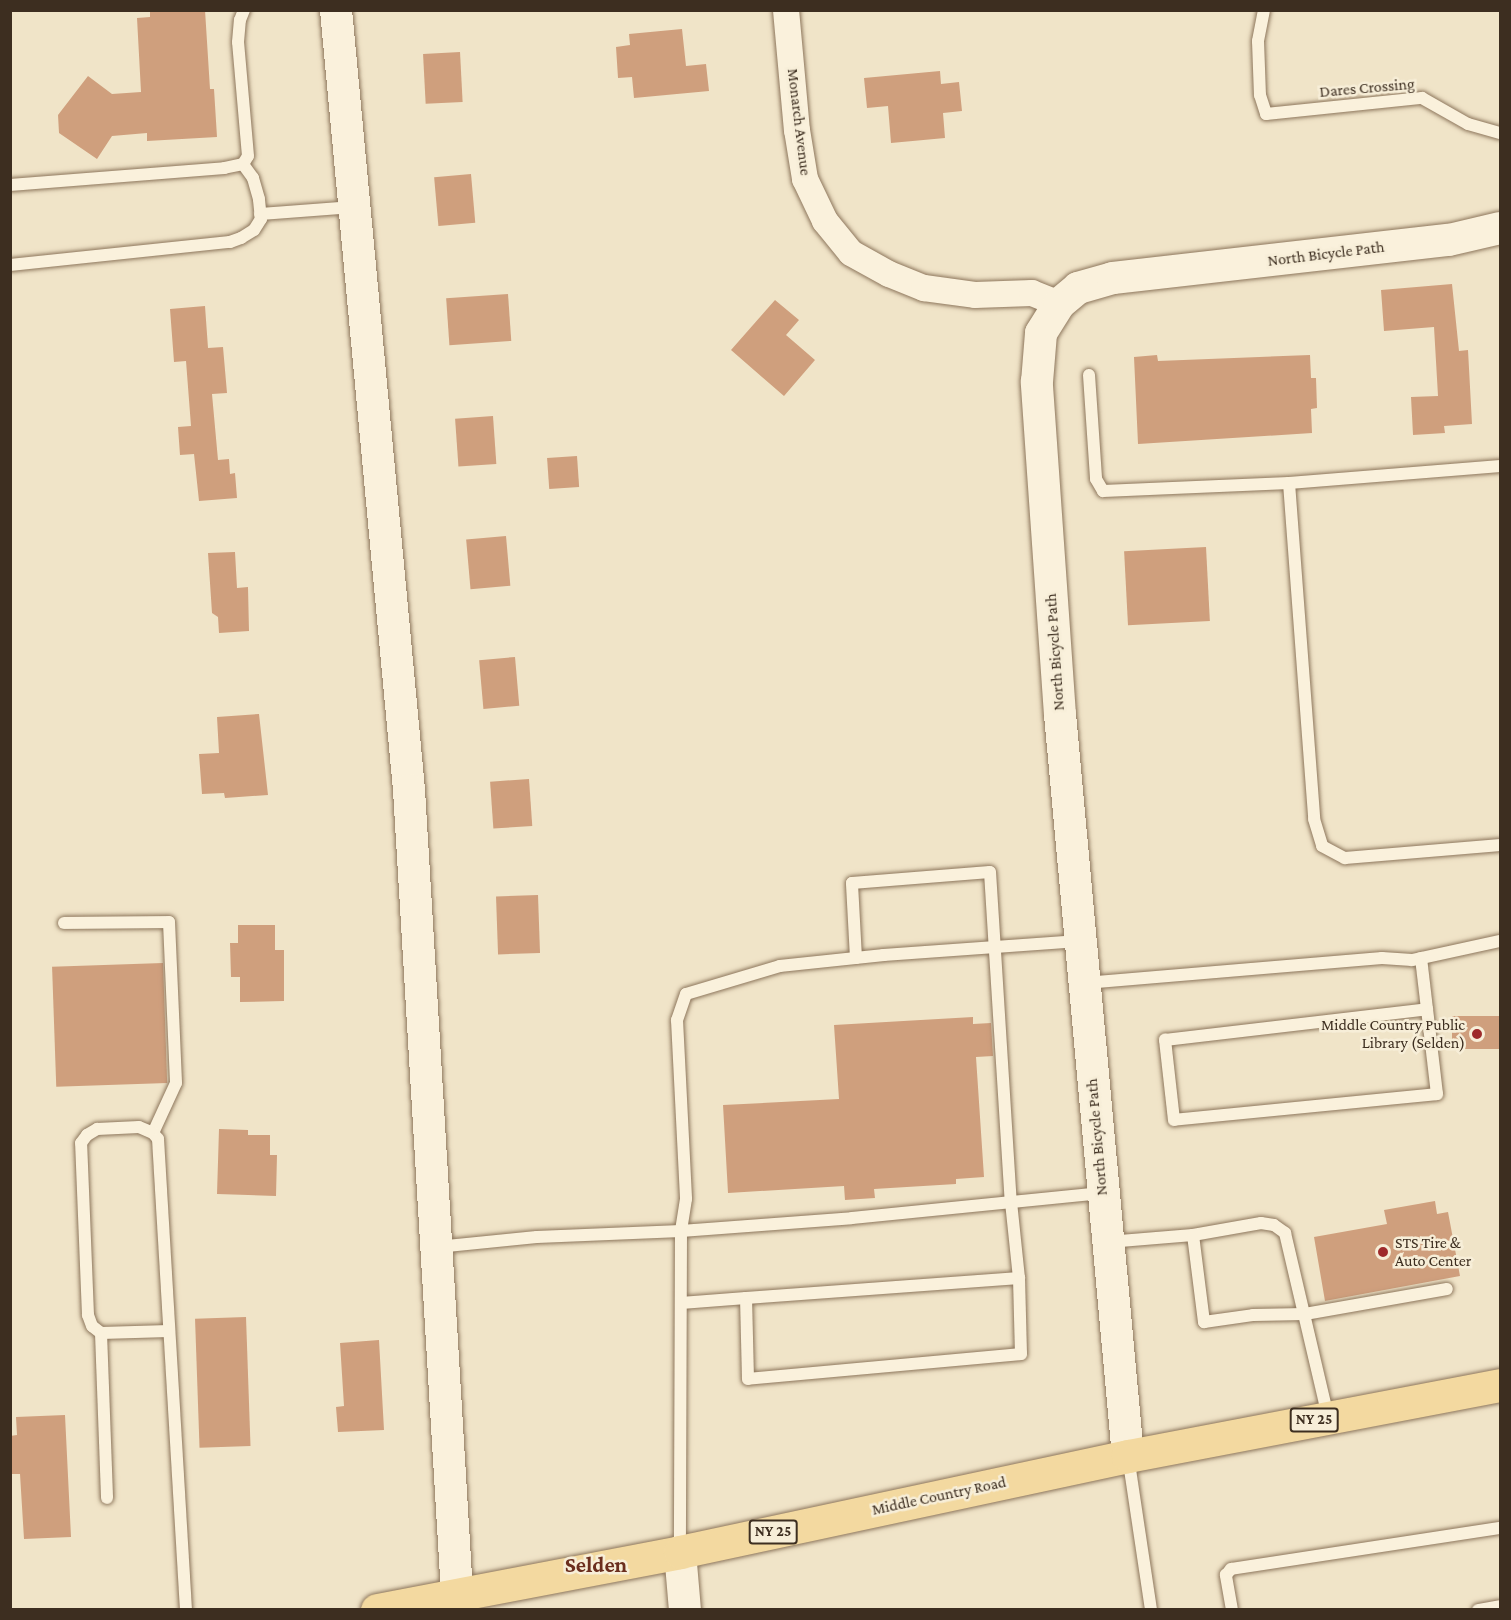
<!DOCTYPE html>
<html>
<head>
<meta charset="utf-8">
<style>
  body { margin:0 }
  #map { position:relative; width:1511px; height:1620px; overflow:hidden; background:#f0e4c8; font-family:"Crimson Pro",serif }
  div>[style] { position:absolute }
  .building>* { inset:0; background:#cf9f7d; transform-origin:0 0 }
  .roads { filter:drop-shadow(0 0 2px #8d765c) drop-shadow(0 0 2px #8d765c) }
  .service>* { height:12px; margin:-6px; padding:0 6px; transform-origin:6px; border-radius:6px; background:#faf1dc }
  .minor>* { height:26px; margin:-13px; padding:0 13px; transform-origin:13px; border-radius:13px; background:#faf1dc }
  .tertiary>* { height:32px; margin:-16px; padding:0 16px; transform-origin:16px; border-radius:16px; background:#faf1dc }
  .primary>* { height:33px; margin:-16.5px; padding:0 16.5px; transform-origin:16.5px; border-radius:16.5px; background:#f3d9a0 }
  .dots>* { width:16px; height:16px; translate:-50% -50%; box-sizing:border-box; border:3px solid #f7eed8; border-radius:50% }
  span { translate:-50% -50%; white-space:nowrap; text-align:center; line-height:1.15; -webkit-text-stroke:5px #f7eed8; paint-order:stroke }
  .shield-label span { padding:2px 4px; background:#f7eed8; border:2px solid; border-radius:4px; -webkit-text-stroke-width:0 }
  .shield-label { font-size:15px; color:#3d2e20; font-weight:700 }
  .street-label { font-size:16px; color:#3d2e20 }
  .poi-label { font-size:16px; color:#3d2e20 }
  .right { translate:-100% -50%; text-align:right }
  .left { translate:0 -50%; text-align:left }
  .district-label { font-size:22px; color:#6b2e1e; font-weight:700 }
  .frame { position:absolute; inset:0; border:12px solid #3d2e20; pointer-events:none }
</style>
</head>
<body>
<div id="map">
  <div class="building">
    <i style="clip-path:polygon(150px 10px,205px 10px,210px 89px,214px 89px,217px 137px,147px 141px,147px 133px,112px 136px,97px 159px,59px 133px,58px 115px,88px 76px,112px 94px,141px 92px,137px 18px,150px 17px)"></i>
    <i style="clip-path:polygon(682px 29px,686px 66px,706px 64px,709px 91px,634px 98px,632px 77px,618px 78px,616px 47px,630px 45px,629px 34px)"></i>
    <i style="left:460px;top:52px;width:50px;height:37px;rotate:87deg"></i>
    <i style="clip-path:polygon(940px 71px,941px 84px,959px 82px,962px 111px,943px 113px,945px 138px,891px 143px,888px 106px,867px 108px,864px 78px)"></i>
    <i style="left:471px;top:174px;width:49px;height:37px;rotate:85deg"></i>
    <i style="clip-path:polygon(1452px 284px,1459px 351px,1468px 350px,1472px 424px,1444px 426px,1445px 433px,1413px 435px,1411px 397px,1438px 396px,1434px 327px,1384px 331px,1381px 290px)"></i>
    <i style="left:508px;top:294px;width:47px;height:62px;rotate:86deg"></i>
    <i style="clip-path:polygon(775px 300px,799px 320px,786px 335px,815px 360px,784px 396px,731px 350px)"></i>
    <i style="clip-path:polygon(205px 306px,208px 348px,223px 347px,227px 393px,212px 394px,218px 460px,229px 459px,230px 474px,235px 473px,237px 498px,199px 501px,194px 454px,180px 455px,178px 427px,191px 426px,186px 361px,174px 362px,170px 309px)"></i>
    <i style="clip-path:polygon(1157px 355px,1158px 361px,1310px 355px,1311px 378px,1316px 378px,1317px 408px,1311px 409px,1312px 433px,1138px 444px,1134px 357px)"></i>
    <i style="left:493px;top:416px;width:48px;height:38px;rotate:86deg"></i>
    <i style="left:577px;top:456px;width:31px;height:30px;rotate:86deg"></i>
    <i style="left:506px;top:536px;width:50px;height:40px;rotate:85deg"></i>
    <i style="left:1206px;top:547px;width:74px;height:82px;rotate:87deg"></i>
    <i style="clip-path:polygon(235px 552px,237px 588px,248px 587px,249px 631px,219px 633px,218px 617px,212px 613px,208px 553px)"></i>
    <i style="left:515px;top:657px;width:49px;height:36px;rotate:85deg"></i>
    <i style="clip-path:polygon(259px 714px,268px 795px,225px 798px,224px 793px,202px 794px,199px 754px,219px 753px,217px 717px)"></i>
    <i style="left:529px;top:779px;width:47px;height:39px;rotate:86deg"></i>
    <i style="left:538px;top:895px;width:58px;height:42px;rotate:88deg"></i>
    <i style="clip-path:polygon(238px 925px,275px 925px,275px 950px,284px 950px,284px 1001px,240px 1002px,240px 977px,231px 977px,230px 943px,238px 943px)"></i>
    <i style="left:163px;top:963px;width:120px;height:111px;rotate:88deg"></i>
    <i style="left:1500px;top:1016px;width:33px;height:48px;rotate:90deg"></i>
    <i style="clip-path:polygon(973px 1017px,973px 1024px,991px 1023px,993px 1056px,976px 1057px,984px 1177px,956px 1179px,956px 1184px,874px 1189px,875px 1198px,845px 1200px,844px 1186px,728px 1193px,723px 1105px,839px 1099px,834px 1025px)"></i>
    <i style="clip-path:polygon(219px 1129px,248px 1130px,248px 1135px,270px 1135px,270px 1155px,277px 1155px,276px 1196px,217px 1194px)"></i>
    <i style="clip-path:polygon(1435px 1201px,1437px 1214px,1448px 1212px,1460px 1276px,1325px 1301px,1314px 1237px,1387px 1224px,1384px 1210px)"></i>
    <i style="left:246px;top:1317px;width:129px;height:51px;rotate:88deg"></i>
    <i style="clip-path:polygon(379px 1340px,384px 1430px,338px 1432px,336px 1407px,344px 1406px,340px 1343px)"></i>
    <i style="clip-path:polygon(65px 1415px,71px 1537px,24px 1539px,20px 1474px,10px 1474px,10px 1436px,17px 1435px,16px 1417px)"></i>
  </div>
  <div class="roads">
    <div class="service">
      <i style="left:1264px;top:10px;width:32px;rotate:101deg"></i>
      <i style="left:1258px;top:41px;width:54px;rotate:87.9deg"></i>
      <i style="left:1260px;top:95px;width:20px;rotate:72deg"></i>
      <i style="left:1266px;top:114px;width:157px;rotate:-5.9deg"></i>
      <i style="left:1422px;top:98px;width:53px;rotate:29.5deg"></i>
      <i style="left:1468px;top:124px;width:33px;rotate:16deg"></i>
      <i style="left:10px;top:185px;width:215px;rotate:-4.5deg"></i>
      <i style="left:224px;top:168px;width:19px;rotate:-12deg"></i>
      <i style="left:243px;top:164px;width:9px;rotate:-58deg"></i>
      <i style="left:248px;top:156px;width:114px;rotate:-95deg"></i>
      <i style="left:238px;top:42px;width:22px;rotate:-85deg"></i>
      <i style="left:240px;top:20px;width:11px;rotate:-68deg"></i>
      <i style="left:260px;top:214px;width:94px;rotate:-4.3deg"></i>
      <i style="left:10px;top:265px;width:221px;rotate:-6deg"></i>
      <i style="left:230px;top:242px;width:12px;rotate:-20deg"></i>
      <i style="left:241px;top:238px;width:15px;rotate:-32deg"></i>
      <i style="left:254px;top:230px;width:13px;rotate:-58deg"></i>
      <i style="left:261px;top:219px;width:20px;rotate:-96deg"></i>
      <i style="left:259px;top:199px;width:22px;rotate:-106deg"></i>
      <i style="left:253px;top:178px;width:17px;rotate:-126deg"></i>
      <i style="left:1089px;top:375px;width:104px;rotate:86.1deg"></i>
      <i style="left:1096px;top:479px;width:14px;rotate:60deg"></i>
      <i style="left:1103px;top:491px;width:186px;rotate:-2.5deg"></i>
      <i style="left:1289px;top:483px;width:212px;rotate:-4.6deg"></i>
      <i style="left:1289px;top:483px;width:337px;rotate:85.7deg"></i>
      <i style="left:1314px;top:819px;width:28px;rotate:73deg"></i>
      <i style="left:1322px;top:846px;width:26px;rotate:28deg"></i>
      <i style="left:1345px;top:858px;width:156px;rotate:-4.8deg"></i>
      <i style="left:64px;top:923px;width:105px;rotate:-0.5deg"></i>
      <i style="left:169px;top:922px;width:161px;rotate:87.5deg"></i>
      <i style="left:176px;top:1083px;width:55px;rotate:114.7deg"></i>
      <i style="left:1079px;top:941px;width:196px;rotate:175.9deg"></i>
      <i style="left:884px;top:955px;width:105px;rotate:174deg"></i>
      <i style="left:780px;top:966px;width:98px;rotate:163.4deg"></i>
      <i style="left:686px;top:994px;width:28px;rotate:109deg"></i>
      <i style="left:677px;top:1020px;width:179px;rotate:87.1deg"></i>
      <i style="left:686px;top:1199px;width:32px;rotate:99deg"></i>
      <i style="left:681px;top:1231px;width:171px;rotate:-4.3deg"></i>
      <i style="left:852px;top:1218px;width:251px;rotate:-5.7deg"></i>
      <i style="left:856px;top:958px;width:75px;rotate:-93.1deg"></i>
      <i style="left:852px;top:883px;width:138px;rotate:-4.6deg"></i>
      <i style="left:990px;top:872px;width:331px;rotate:86.4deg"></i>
      <i style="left:1011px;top:1202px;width:76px;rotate:84deg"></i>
      <i style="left:1421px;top:958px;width:137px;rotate:83.3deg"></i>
      <i style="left:1437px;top:1094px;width:264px;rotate:174.4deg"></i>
      <i style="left:1174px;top:1120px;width:81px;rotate:-96.4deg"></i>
      <i style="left:1165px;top:1040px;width:264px;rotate:-6.7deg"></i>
      <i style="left:1085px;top:983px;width:298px;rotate:-4.8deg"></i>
      <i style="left:1382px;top:958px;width:30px;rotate:4deg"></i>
      <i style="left:1412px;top:960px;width:90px;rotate:-12.2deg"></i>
      <i style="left:1193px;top:1235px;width:88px;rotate:82.8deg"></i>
      <i style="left:1204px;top:1322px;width:49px;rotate:-8.1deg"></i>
      <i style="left:1253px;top:1315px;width:52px;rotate:-1.1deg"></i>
      <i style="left:1305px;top:1314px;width:144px;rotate:-10deg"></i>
      <i style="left:1108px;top:1242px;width:85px;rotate:-4.7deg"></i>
      <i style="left:1193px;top:1235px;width:69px;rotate:-10deg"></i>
      <i style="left:1261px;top:1223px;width:13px;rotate:9deg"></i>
      <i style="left:1274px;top:1225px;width:14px;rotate:36deg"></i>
      <i style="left:1285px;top:1233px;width:189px;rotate:76.8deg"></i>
      <i style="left:437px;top:1247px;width:100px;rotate:-5.7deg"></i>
      <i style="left:537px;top:1237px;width:144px;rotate:-2.4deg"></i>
      <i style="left:681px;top:1231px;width:320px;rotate:90.2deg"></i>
      <i style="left:681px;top:1303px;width:65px;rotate:-4.4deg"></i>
      <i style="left:746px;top:1298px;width:274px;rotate:-4.2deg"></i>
      <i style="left:1019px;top:1278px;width:76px;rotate:88.5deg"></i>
      <i style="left:1021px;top:1354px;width:274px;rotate:174.8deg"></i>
      <i style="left:748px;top:1379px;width:81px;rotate:-91.4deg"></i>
      <i style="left:169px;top:1331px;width:68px;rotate:178.3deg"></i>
      <i style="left:101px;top:1333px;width:11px;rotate:-142deg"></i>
      <i style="left:92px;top:1326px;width:12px;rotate:-110deg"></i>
      <i style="left:88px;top:1315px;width:172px;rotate:-92.3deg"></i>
      <i style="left:81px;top:1143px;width:10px;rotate:-53deg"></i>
      <i style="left:87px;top:1135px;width:12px;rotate:-31deg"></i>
      <i style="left:97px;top:1129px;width:42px;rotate:-2.7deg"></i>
      <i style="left:139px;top:1127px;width:15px;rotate:23deg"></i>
      <i style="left:153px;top:1133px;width:8px;rotate:50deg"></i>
      <i style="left:158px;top:1139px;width:472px;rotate:86.6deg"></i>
      <i style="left:101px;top:1333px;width:165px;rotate:87.9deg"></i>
      <i style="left:1128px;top:1456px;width:156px;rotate:81.5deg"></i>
      <i style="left:1232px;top:1610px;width:36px;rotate:-100deg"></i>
      <i style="left:1226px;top:1575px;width:8px;rotate:-50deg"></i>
      <i style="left:1231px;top:1569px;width:272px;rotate:-8.7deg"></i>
      <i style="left:1478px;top:1610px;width:22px;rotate:-10deg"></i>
    </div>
    <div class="minor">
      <i style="left:786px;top:10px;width:121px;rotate:84.8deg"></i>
      <i style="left:797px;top:130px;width:50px;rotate:80.7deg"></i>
      <i style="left:805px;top:179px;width:47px;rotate:64.5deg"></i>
      <i style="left:825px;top:221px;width:41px;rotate:50.9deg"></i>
      <i style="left:851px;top:253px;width:43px;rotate:28.9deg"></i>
      <i style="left:889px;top:274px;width:38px;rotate:22deg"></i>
      <i style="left:924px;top:288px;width:51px;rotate:7.8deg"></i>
      <i style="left:975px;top:295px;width:57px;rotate:-2deg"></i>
      <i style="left:1032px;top:293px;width:29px;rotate:22deg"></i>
    </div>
    <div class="tertiary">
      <i style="left:336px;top:10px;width:783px;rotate:84.65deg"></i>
      <i style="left:409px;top:790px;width:805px;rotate:86.58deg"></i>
      <i style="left:1128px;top:1456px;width:744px;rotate:-95.24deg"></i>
      <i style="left:1060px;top:715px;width:334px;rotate:-94deg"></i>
      <i style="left:1037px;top:382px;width:49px;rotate:-85.3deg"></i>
      <i style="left:1041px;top:333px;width:34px;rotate:-58deg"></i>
      <i style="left:1059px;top:304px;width:25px;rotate:-40deg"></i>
      <i style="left:1078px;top:288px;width:36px;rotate:-16deg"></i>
      <i style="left:1113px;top:278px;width:338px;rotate:-6.5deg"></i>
      <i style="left:1449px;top:240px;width:52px;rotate:-13.2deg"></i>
      <i style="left:680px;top:1552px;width:58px;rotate:85.1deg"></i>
    </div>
    <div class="primary">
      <i style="left:377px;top:1610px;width:309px;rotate:-10.8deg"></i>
      <i style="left:680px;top:1552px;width:458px;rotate:-12.1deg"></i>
      <i style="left:1128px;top:1456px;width:379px;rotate:-10.8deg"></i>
    </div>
  </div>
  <div class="dots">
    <i style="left:1477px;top:1034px;background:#9e2a2b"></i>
    <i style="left:1383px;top:1252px;background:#9e2a2b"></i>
  </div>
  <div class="shield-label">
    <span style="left:1314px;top:1420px">NY 25</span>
    <span style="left:773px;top:1532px">NY 25</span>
  </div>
  <div class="street-label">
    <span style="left:1367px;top:88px;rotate:-5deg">Dares Crossing</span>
    <span style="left:799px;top:122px;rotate:83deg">Monarch Avenue</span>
    <span style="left:1326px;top:254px;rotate:-7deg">North Bicycle Path</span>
    <span style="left:1055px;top:652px;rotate:-94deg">North Bicycle Path</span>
    <span style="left:1097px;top:1137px;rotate:-95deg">North Bicycle Path</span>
    <span style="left:939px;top:1496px;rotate:-12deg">Middle Country Road</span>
  </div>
  <div class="poi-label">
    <span class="right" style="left:1465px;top:1034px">Middle Country Public<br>Library (Selden)</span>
    <span class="left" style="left:1395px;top:1252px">STS Tire &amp;<br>Auto Center</span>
  </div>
  <div class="district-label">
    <span style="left:596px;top:1565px">Selden</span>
  </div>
  <div class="frame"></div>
</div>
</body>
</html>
